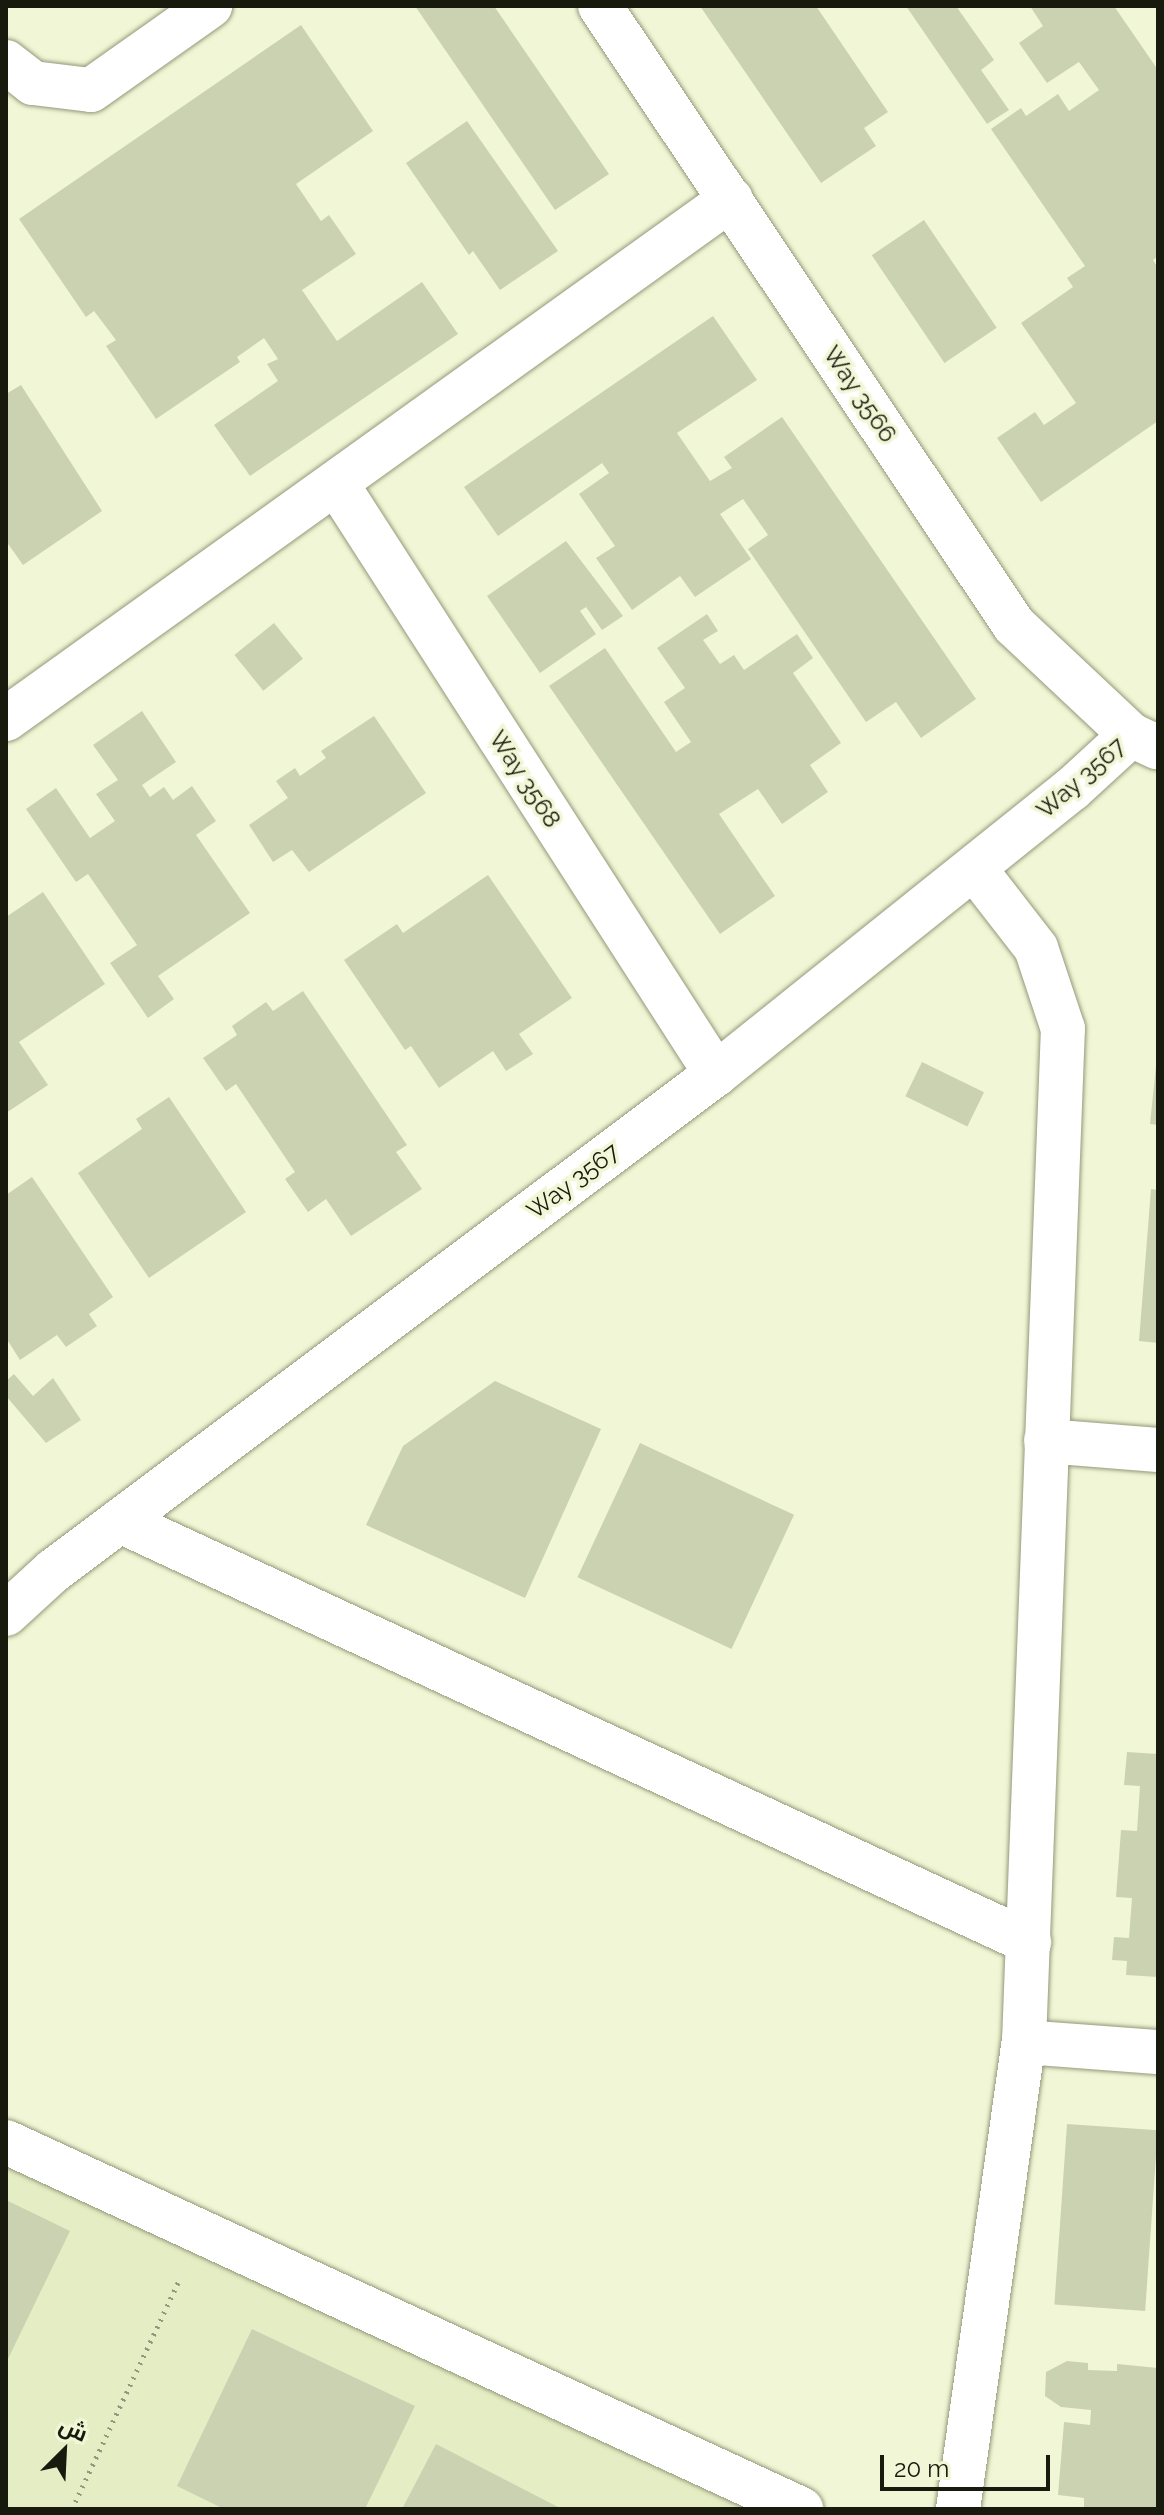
<!DOCTYPE html>
<html>
<head>
<meta charset="utf-8">
<style>
  body { margin:0 }
  #map { position:relative; width:1164px; height:2515px; overflow:hidden; background:#f1f7d6; font-family:Raleway,Cairo,sans-serif }
  div>[style] { position:absolute }
  .built>* { inset:0; background:#e5edc4 }
  .building>* { inset:0; background:#cbd2b1; transform-origin:0 0 }
  .path>* { height:5px; margin-top:-2.5px; transform-origin:0; background:repeating-linear-gradient(90deg,#93977f 0 2px,transparent 0 8px) }
  .roads { filter:drop-shadow(0 0 2px #93997a) drop-shadow(0 0 2px #93997a) }
  .minor>* { height:44px; margin:-22px; padding:0 22px; transform-origin:22px; border-radius:22px; background:#fff }
  span { translate:-50% -50%; white-space:nowrap; text-align:center; line-height:1.15; -webkit-text-stroke:7px #f1f7d6; paint-order:stroke }
  .street-label { font-size:24px; color:#181a0e }
  .frame { position:absolute; inset:0; border:8px solid #181a0e; pointer-events:none }
  .north { position:absolute; left:24px; top:2411px; width:80px; height:80px; -webkit-text-stroke:6px #f1f7d6; paint-order:stroke; rotate:24deg; font-size:22px; font-weight:700; line-height:32px; text-align:center; color:#181a0e }
  .north::after { content:''; display:block; margin:auto; width:28px; height:36px; background:#181a0e; clip-path:polygon(50% 0,100% 100%,50% 72%,0 100%) }
  .scale { position:absolute; left:880px; top:2455px; width:170px; height:36px; box-sizing:border-box; border:4px solid #181a0e; border-top:0; padding-left:10px; font-size:24px; line-height:28px; white-space:nowrap; color:#181a0e; -webkit-text-stroke:6px #f1f7d6; paint-order:stroke }
</style>
</head>
<body>
<div id="map">
  <div class="built">
    <i style="clip-path:polygon(6px 2141px,801px 2509px,6px 2509px)"></i>
  </div>
  <div class="building">
    <i style="clip-path:polygon(415px 6px,494px 6px,609px 174px,555px 210px)"></i>
    <i style="clip-path:polygon(700px 6px,816px 6px,888px 112px,864px 128px,876px 146px,821px 183px)"></i>
    <i style="clip-path:polygon(906px 6px,956px 6px,994px 60px,981px 70px,1009px 110px,987px 124px)"></i>
    <i style="clip-path:polygon(1030px 6px,1114px 6px,1158px 70px,1158px 256px,1153px 260px,1158px 268px,1158px 421px,1041px 502px,997px 438px,1035px 412px,1044px 425px,1076px 403px,1021px 323px,1073px 287px,1067px 278px,1085px 266px,991px 129px,1021px 108px,1026px 116px,1058px 94px,1069px 111px,1099px 90px,1079px 62px,1047px 83px,1019px 43px,1043px 26px)"></i>
    <i style="clip-path:polygon(301px 25px,373px 131px,296px 184px,321px 221px,329px 215px,356px 254px,302px 290px,337px 341px,422px 282px,458px 334px,250px 476px,214px 425px,278px 381px,267px 364px,278px 359px,264px 338px,237px 357px,240px 362px,156px 419px,106px 346px,116px 340px,94px 311px,86px 317px,19px 219px)"></i>
    <i style="clip-path:polygon(467px 121px,558px 251px,500px 290px,473px 251px,469px 255px,406px 163px)"></i>
    <i style="left:924px;top:220px;width:130px;height:63px;rotate:56deg"></i>
    <i style="clip-path:polygon(713px 316px,757px 380px,677px 433px,710px 481px,732px 468px,724px 457px,782px 417px,976px 699px,921px 738px,896px 702px,866px 722px,748px 549px,768px 535px,743px 499px,720px 514px,751px 559px,695px 597px,680px 576px,632px 610px,596px 558px,615px 546px,579px 494px,609px 473px,602px 463px,498px 536px,464px 487px)"></i>
    <i style="clip-path:polygon(21px 385px,102px 511px,23px 565px,6px 541px,6px 394px)"></i>
    <i style="clip-path:polygon(566px 541px,623px 616px,602px 630px,586px 607px,580px 611px,596px 634px,540px 673px,487px 596px)"></i>
    <i style="clip-path:polygon(707px 614px,718px 631px,703px 640px,720px 664px,734px 655px,744px 670px,797px 634px,813px 658px,793px 673px,841px 743px,810px 765px,828px 792px,782px 824px,758px 789px,719px 814px,775px 896px,720px 934px,549px 686px,605px 648px,676px 752px,691px 742px,664px 702px,685px 688px,657px 648px)"></i>
    <i style="left:274px;top:623px;width:46px;height:51px;rotate:51deg"></i>
    <i style="clip-path:polygon(142px 711px,176px 762px,142px 785px,150px 797px,164px 787px,173px 800px,192px 786px,216px 821px,196px 835px,250px 913px,158px 976px,174px 999px,148px 1018px,110px 963px,137px 945px,88px 874px,76px 882px,26px 809px,56px 788px,90px 838px,115px 821px,96px 794px,118px 780px,93px 745px)"></i>
    <i style="clip-path:polygon(374px 716px,426px 793px,309px 872px,292px 850px,273px 862px,249px 825px,288px 798px,276px 781px,295px 768px,300px 776px,326px 758px,321px 751px)"></i>
    <i style="clip-path:polygon(488px 875px,572px 998px,519px 1034px,533px 1054px,506px 1071px,493px 1051px,439px 1088px,411px 1046px,405px 1050px,344px 960px,397px 924px,403px 933px)"></i>
    <i style="clip-path:polygon(43px 892px,105px 984px,19px 1042px,48px 1085px,6px 1113px,6px 917px)"></i>
    <i style="clip-path:polygon(303px 991px,407px 1145px,396px 1152px,422px 1189px,351px 1236px,326px 1199px,308px 1212px,285px 1179px,295px 1172px,236px 1084px,226px 1091px,203px 1058px,237px 1035px,232px 1026px,266px 1002px,273px 1011px)"></i>
    <i style="left:922px;top:1062px;width:69px;height:38px;rotate:26deg"></i>
    <i style="clip-path:polygon(1156px 1066px,1158px 1066px,1158px 1125px,1150px 1124px)"></i>
    <i style="clip-path:polygon(169px 1097px,246px 1212px,149px 1278px,78px 1173px,142px 1129px,136px 1119px)"></i>
    <i style="clip-path:polygon(32px 1177px,113px 1297px,89px 1314px,97px 1326px,66px 1347px,57px 1335px,20px 1360px,6px 1338px,6px 1195px)"></i>
    <i style="clip-path:polygon(1151px 1189px,1158px 1190px,1158px 1343px,1139px 1341px)"></i>
    <i style="clip-path:polygon(14px 1374px,33px 1396px,53px 1378px,81px 1420px,46px 1443px,6px 1396px,6px 1381px)"></i>
    <i style="clip-path:polygon(495px 1381px,601px 1429px,525px 1598px,366px 1525px,403px 1446px)"></i>
    <i style="left:640px;top:1443px;width:170px;height:148px;rotate:25deg"></i>
    <i style="clip-path:polygon(1127px 1752px,1158px 1754px,1158px 1977px,1126px 1975px,1127px 1961px,1112px 1960px,1114px 1937px,1129px 1938px,1132px 1898px,1116px 1897px,1121px 1830px,1137px 1831px,1140px 1786px,1124px 1785px)"></i>
    <i style="left:1067px;top:2124px;width:91px;height:181px;rotate:4deg"></i>
    <i style="clip-path:polygon(6px 2200px,70px 2231px,6px 2363px)"></i>
    <i style="clip-path:polygon(252px 2329px,415px 2406px,365px 2509px,224px 2509px,177px 2486px)"></i>
    <i style="clip-path:polygon(1067px 2361px,1088px 2363px,1088px 2370px,1117px 2371px,1117px 2364px,1158px 2368px,1158px 2509px,1084px 2509px,1084px 2498px,1058px 2495px,1064px 2422px,1090px 2425px,1091px 2410px,1061px 2407px,1045px 2396px,1046px 2372px)"></i>
    <i style="clip-path:polygon(436px 2444px,562px 2509px,402px 2509px)"></i>
  </div>
  <div class="path">
    <i style="left:72px;top:2509px;width:255px;rotate:-64.9deg"></i>
  </div>
  <div class="roads">
    <div class="minor">
      <i style="left:600px;top:6px;width:745px;rotate:56.22deg"></i>
      <i style="left:1014px;top:625px;width:161px;rotate:43.2deg"></i>
      <i style="left:1131px;top:735px;width:29px;rotate:25deg"></i>
      <i style="left:6px;top:62px;width:34px;rotate:38deg"></i>
      <i style="left:33px;top:83px;width:58px;rotate:6.9deg"></i>
      <i style="left:91px;top:90px;width:146px;rotate:-35.2deg"></i>
      <i style="left:336px;top:483px;width:703px;rotate:57.26deg"></i>
      <i style="left:6px;top:719px;width:892px;rotate:-35.65deg"></i>
      <i style="left:1046px;top:1441px;width:112px;rotate:4.6deg"></i>
      <i style="left:120px;top:1521px;width:1002px;rotate:24.85deg"></i>
      <i style="left:6px;top:1614px;width:64px;rotate:-42.5deg"></i>
      <i style="left:53px;top:1571px;width:829px;rotate:-36.86deg"></i>
      <i style="left:716px;top:1074px;width:456px;rotate:-38.7deg"></i>
      <i style="left:1072px;top:789px;width:80px;rotate:-42.5deg"></i>
      <i style="left:1024px;top:2042px;width:134px;rotate:4.3deg"></i>
      <i style="left:6px;top:2142px;width:876px;rotate:24.78deg"></i>
      <i style="left:958px;top:2509px;width:472px;rotate:-82deg"></i>
      <i style="left:1024px;top:2042px;width:1014px;rotate:-87.8deg"></i>
      <i style="left:1063px;top:1029px;width:85px;rotate:-108.4deg"></i>
      <i style="left:1036px;top:948px;width:101px;rotate:-127.8deg"></i>
    </div>
  </div>
  <div class="street-label">
    <span style="left:860px;top:394px;rotate:56deg">Way 3566</span>
    <span style="left:1081px;top:778px;rotate:-41deg">Way 3567</span>
    <span style="left:525px;top:779px;rotate:57deg">Way 3568</span>
    <span style="left:573px;top:1181px;rotate:-37deg">Way 3567</span>
  </div>
  <div class="frame"></div>
  <div class="north">ش</div>
  <div class="scale">20 m</div>
</div>
</body>
</html>
